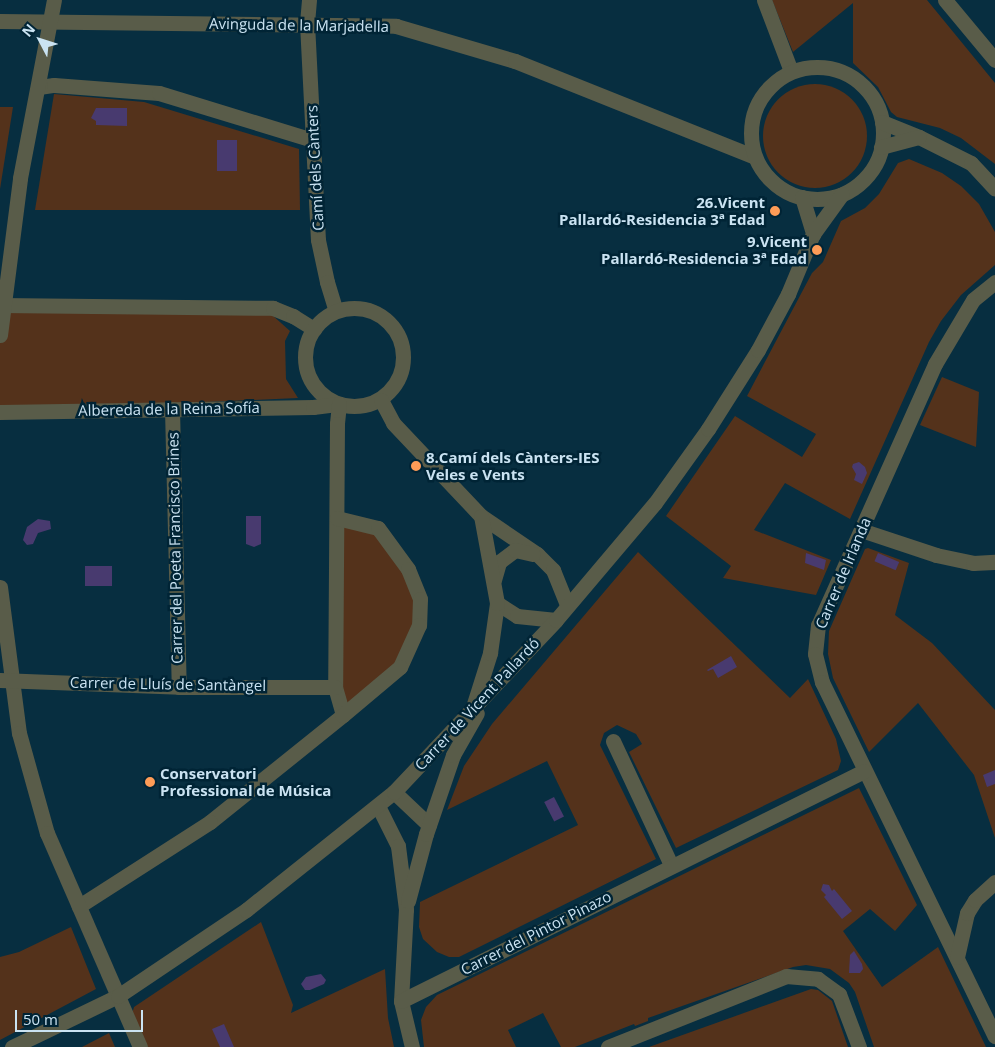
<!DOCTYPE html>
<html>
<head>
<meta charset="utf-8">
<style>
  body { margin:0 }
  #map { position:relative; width:995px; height:1047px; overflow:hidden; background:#072e40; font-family:"Open Sans",sans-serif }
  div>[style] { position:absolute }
  .green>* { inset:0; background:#54321b }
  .round { border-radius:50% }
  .water>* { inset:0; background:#483a6f; transform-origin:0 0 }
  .minor>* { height:15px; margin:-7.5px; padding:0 7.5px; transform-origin:7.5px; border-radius:7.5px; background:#595c49 }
  .minor>.ring { margin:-7.5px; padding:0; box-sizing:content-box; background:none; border:15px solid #595c49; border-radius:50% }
  .dots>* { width:14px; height:14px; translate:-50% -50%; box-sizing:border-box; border:2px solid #002435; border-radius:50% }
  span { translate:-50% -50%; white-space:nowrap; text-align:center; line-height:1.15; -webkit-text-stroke:5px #002435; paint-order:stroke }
  .street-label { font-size:15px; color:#cae3f2 }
  .poi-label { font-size:15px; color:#cae3f2; font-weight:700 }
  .right { translate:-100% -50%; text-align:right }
  .left { translate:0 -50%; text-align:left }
  .north { position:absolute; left:15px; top:15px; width:50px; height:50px; -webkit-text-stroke:4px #002435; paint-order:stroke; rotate:310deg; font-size:14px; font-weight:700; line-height:20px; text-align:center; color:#cae3f2 }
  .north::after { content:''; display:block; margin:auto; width:18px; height:22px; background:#cae3f2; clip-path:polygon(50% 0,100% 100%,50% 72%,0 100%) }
  .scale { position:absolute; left:15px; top:1010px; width:128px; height:22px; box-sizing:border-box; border:2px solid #cae3f2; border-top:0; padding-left:6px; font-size:15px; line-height:18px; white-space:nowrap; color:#cae3f2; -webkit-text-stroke:4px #002435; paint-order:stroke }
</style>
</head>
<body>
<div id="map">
  <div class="green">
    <i style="clip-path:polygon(772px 0,927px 0,995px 83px,995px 164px,961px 138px,940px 128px,897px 117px,891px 112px,878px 87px,853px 63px,853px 3px,793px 52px)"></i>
    <i class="round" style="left:763px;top:84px;width:104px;height:104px"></i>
    <i style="clip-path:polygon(54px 94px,144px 102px,299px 149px,300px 210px,35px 210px)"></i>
    <i style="clip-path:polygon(0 107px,13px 107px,0 189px)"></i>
    <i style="clip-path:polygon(909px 159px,942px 173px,961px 186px,979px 204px,995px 232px,995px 265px,961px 295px,941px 321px,929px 342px,850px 519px,785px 483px,754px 530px,831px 560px,816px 595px,723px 578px,731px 566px,666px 516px,735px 416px,802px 457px,816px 434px,747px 396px,812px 273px,823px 262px,841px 221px,865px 208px,879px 194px,898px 163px)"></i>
    <i style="clip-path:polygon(0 308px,271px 314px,290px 331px,285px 341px,286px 379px,298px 398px,0 411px)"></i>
    <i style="clip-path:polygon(942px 377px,979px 392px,976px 447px,920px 425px)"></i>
    <i style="clip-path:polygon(340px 522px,375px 530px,404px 569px,415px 601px,416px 625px,397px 663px,345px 707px,340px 685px)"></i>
    <i style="clip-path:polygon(868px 548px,909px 563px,895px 615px,932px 643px,995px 710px,995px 838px,974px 775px,918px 703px,869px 752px,833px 678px,828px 654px,829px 631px,865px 549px)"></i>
    <i style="clip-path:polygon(638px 552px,790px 698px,808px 679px,836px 739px,841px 761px,838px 770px,676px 848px,629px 752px,642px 744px,636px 734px,617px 725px,604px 733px,600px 745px,656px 859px,459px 957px,449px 957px,437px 952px,423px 939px,419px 927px,420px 902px,578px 825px,547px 761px,447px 810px,464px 766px,492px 724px)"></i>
    <i style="clip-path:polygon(859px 788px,917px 905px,895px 931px,870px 909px,843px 931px,882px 987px,938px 947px,986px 1047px,874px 1047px,855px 992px,849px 983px,830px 969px,806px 965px,793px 967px,648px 1018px,648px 1021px,635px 1026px,634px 1024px,575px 1047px,561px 1047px,543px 1013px,508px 1030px,516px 1047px,424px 1047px,421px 1020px,426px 1007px,437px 995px)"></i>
    <i style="clip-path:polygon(261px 922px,293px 1005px,291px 1013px,385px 969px,388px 1018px,394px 1047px,144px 1047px,131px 1017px,134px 1007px)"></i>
    <i style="clip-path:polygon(71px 927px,96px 989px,0 1040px,0 957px,19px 952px)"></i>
    <i style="clip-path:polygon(811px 989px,818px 990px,832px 1001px,848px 1047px,649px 1047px)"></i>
    <i style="clip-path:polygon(109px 1033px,115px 1047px,82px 1047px)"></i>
  </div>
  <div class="water">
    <i style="clip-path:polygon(96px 108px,127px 108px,127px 126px,96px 125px,96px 121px,91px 118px)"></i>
    <i style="left:217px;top:140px;width:20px;height:31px"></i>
    <i style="clip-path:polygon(859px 462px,865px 467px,867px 473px,862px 484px,854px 480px,856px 474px,852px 467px,853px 464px)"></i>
    <i style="clip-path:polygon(246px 516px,261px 516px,261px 544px,254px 547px,246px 544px)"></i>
    <i style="clip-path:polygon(38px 519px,50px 521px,51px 529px,38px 533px,33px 544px,27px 545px,23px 540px,27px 527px)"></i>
    <i style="clip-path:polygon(806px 553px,826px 560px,824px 570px,805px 563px)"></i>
    <i style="left:878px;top:553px;width:23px;height:9px;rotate:23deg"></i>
    <i style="left:85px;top:566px;width:27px;height:20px"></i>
    <i style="clip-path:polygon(731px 656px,737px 667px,718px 678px,713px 669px,708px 671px,707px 670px)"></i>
    <i style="clip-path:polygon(995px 770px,995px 784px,987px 787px,983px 775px)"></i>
    <i style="left:554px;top:797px;width:22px;height:11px;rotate:63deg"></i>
    <i style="clip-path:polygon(823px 884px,829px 885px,832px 891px,834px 889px,852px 911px,842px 919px,824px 897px,826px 895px,821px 890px)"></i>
    <i style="clip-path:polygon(854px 951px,862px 964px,863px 969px,860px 973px,849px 973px,850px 955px)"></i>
    <i style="clip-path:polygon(321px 974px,326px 980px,324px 984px,310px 990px,305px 990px,301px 984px,306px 977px)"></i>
    <i style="clip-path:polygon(224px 1024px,234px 1047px,220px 1047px,212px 1029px)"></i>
  </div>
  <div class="minor">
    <i style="left:309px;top:0;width:23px;rotate:95deg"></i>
    <i style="left:307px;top:23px;width:217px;rotate:87.1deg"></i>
    <i style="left:318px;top:240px;width:43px;rotate:77.9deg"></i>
    <i style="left:327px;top:282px;width:30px;rotate:73deg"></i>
    <i style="left:764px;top:0;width:76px;rotate:69.2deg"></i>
    <i style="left:945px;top:0;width:78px;rotate:50.2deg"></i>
    <i style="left:0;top:21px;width:396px;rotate:0.7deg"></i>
    <i style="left:396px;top:26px;width:124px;rotate:16.4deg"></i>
    <i style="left:515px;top:61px;width:258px;rotate:21.8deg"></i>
    <i class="ring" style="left:751px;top:67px;width:117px;height:117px"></i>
    <i style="left:39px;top:87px;width:15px;rotate:-8deg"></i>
    <i style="left:54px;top:85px;width:105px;rotate:4.4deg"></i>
    <i style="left:159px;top:93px;width:161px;rotate:17deg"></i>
    <i style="left:882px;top:122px;width:40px;rotate:22deg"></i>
    <i style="left:919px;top:137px;width:58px;rotate:26.6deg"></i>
    <i style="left:971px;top:163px;width:35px;rotate:47deg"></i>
    <i style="left:881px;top:147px;width:39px;rotate:-15deg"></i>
    <i style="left:802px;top:197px;width:39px;rotate:73deg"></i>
    <i style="left:995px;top:282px;width:28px;rotate:141deg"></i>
    <i style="left:973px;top:300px;width:74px;rotate:120.7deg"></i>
    <i style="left:935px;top:364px;width:286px;rotate:114.1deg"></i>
    <i style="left:818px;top:625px;width:29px;rotate:96deg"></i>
    <i style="left:815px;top:654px;width:29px;rotate:76deg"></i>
    <i style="left:822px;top:682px;width:394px;rotate:64deg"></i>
    <i style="left:0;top:305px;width:273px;rotate:0.6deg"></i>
    <i style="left:273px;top:308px;width:22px;rotate:22deg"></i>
    <i style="left:293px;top:316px;width:25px;rotate:32deg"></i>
    <i class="ring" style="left:305px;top:308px;width:83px;height:83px"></i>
    <i style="left:0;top:335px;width:158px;rotate:-82.7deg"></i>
    <i style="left:20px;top:178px;width:181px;rotate:-79.2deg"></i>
    <i style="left:381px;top:400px;width:26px;rotate:62deg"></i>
    <i style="left:393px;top:423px;width:128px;rotate:46.6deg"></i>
    <i style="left:481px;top:516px;width:68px;rotate:34.2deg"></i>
    <i style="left:537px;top:554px;width:23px;rotate:45deg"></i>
    <i style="left:553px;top:570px;width:38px;rotate:68deg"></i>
    <i style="left:172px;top:409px;width:278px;rotate:88.6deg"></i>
    <i style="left:0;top:412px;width:313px;rotate:-0.9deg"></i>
    <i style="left:313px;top:407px;width:26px;rotate:-7deg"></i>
    <i style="left:339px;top:404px;width:20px;rotate:96deg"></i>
    <i style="left:337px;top:424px;width:263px;rotate:90.4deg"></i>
    <i style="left:335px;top:687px;width:29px;rotate:74deg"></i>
    <i style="left:343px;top:715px;width:171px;rotate:141.2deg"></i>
    <i style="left:210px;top:822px;width:156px;rotate:147.3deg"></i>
    <i style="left:337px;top:518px;width:42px;rotate:13.7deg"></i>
    <i style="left:378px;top:528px;width:51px;rotate:53.8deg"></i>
    <i style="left:408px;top:569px;width:32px;rotate:68deg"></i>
    <i style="left:420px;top:599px;width:26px;rotate:92deg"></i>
    <i style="left:419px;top:625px;width:46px;rotate:114.3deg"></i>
    <i style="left:400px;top:667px;width:75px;rotate:139.9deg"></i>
    <i style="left:861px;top:530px;width:79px;rotate:18.4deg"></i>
    <i style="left:936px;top:555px;width:38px;rotate:12deg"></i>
    <i style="left:973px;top:563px;width:22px;rotate:-3deg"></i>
    <i style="left:494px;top:580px;width:19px;rotate:-74deg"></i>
    <i style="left:499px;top:562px;width:20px;rotate:-37deg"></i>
    <i style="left:515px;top:550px;width:18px;rotate:13deg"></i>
    <i style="left:0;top:587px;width:147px;rotate:82.6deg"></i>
    <i style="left:19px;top:733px;width:104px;rotate:74.4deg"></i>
    <i style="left:47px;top:833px;width:233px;rotate:66.5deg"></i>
    <i style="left:497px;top:603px;width:24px;rotate:33deg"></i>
    <i style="left:517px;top:616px;width:39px;rotate:6deg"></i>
    <i style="left:0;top:680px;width:179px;rotate:2.2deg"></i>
    <i style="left:179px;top:687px;width:156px"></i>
    <i style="left:473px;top:707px;width:57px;rotate:-72.5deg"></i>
    <i style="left:490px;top:653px;width:50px;rotate:-82deg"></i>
    <i style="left:497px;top:603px;width:88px;rotate:-100.4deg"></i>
    <i style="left:613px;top:741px;width:137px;rotate:64.9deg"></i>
    <i style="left:394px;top:792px;width:48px;rotate:43.3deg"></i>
    <i style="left:378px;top:806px;width:45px;rotate:63.4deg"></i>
    <i style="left:398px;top:846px;width:64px;rotate:82.8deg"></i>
    <i style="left:406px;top:909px;width:92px;rotate:93.1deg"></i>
    <i style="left:401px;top:1001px;width:47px;rotate:76.6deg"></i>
    <i style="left:408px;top:901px;width:69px;rotate:-75deg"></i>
    <i style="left:426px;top:834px;width:83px;rotate:-71.1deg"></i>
    <i style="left:453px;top:755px;width:48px;rotate:-60.3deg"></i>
    <i style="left:957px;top:957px;width:45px;rotate:-77.2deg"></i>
    <i style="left:967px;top:913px;width:15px;rotate:-58deg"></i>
    <i style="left:975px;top:900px;width:27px;rotate:-42deg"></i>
    <i style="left:401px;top:1001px;width:517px;rotate:-26.42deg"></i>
    <i style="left:12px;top:1047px;width:118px;rotate:-25.7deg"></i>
    <i style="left:118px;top:996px;width:154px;rotate:-33.9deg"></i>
    <i style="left:246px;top:910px;width:189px;rotate:-38.6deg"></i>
    <i style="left:394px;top:792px;width:236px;rotate:-46.7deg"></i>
    <i style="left:556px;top:620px;width:153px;rotate:-49.8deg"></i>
    <i style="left:655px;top:503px;width:91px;rotate:-54.4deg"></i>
    <i style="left:708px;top:429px;width:93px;rotate:-57.7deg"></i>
    <i style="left:758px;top:350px;width:64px;rotate:-61.8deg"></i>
    <i style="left:788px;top:294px;width:65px;rotate:-67.4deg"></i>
    <i style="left:813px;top:234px;width:49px;rotate:-54.1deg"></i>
    <i style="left:608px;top:1047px;width:192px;rotate:-21.7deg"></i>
    <i style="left:786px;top:976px;width:32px;rotate:5deg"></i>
    <i style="left:818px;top:979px;width:26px;rotate:36deg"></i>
    <i style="left:839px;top:994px;width:57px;rotate:69.3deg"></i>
  </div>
  <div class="dots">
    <i style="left:775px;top:211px;background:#fe9c57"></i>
    <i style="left:817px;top:250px;background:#fe9c57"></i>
    <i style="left:416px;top:466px;background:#fe9c57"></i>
    <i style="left:150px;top:782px;background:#fe9c57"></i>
  </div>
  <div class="street-label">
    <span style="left:299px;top:25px;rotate:1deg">Avinguda de la Marjadella</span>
    <span style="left:315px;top:168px;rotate:-93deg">Camí dels Cànters</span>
    <span style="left:169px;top:409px;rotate:-1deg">Albereda de la Reina Sofía</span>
    <span style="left:175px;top:548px;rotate:-91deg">Carrer del Poeta Francisco Brines</span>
    <span style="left:843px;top:573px;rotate:-67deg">Carrer de Irlanda</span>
    <span style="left:168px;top:684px;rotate:1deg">Carrer de Lluís de Santàngel</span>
    <span style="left:477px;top:704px;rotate:-47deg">Carrer de Vicent Pallardó</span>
    <span style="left:536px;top:933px;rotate:-27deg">Carrer del Pintor Pinazo</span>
  </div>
  <div class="poi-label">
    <span class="right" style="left:765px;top:211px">26.Vicent<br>Pallardó-Residencia 3ª Edad</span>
    <span class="right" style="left:807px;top:250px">9.Vicent<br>Pallardó-Residencia 3ª Edad</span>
    <span class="left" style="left:426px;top:466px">8.Camí dels Cànters-IES<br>Veles e Vents</span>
    <span class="left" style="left:160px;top:782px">Conservatori<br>Professional de Música</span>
  </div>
  <div class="north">N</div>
  <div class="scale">50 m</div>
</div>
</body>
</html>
